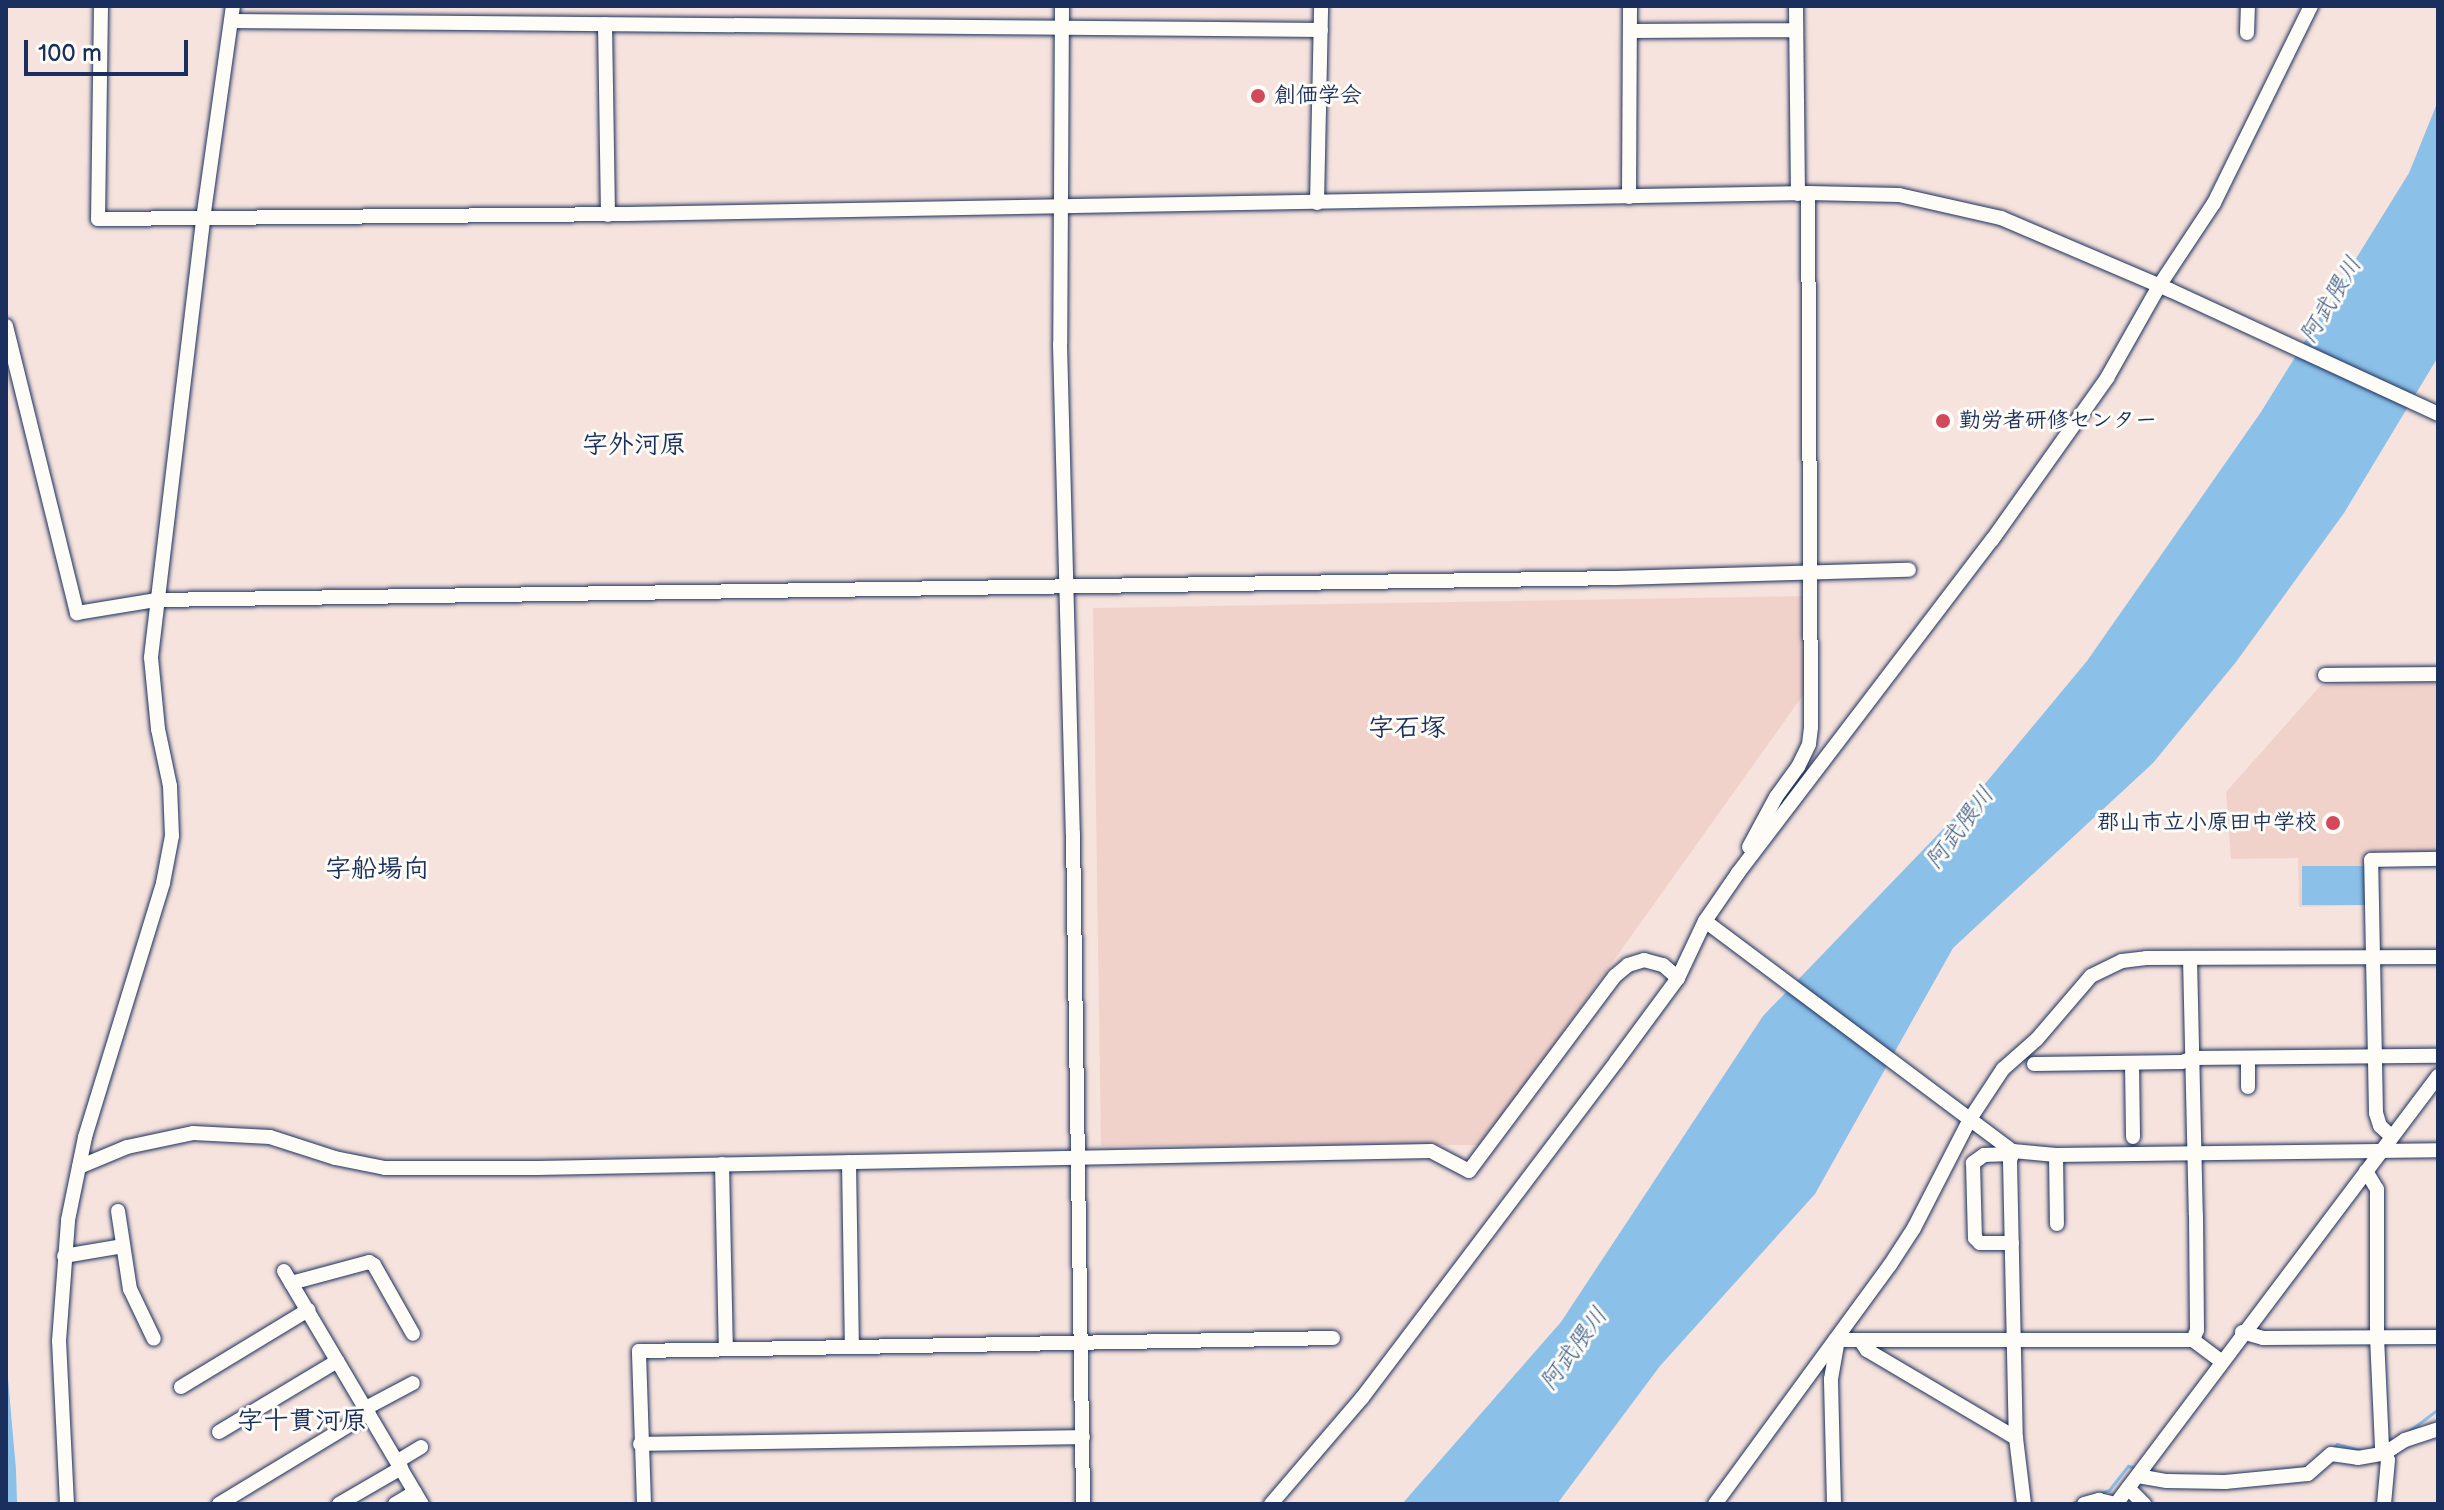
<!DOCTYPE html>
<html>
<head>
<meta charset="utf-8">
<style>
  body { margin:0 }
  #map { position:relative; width:2444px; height:1510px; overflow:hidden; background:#f6e3dd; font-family:"Balsamiq Sans","Klee One",sans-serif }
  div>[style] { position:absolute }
  .built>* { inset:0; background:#f1d2cb }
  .water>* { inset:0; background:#8bc0e8; transform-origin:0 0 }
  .stream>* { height:3px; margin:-1.5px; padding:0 1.5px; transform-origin:1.5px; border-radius:1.5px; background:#8bc0e8 }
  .roads { filter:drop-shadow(0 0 2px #1b2f5e) drop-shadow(0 0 2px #1b2f5e) }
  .minor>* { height:14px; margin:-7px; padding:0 7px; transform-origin:7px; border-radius:7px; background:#fdfcf7 }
  .dots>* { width:22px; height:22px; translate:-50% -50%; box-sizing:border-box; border:4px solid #fdfcf7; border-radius:50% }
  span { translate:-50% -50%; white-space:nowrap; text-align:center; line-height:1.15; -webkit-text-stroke:6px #fdfcf7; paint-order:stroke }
  .poi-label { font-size:22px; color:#1b2f5e; font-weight:700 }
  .left { translate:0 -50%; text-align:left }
  .right { translate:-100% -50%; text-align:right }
  .water-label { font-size:24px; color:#3d5a87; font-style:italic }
  .quarter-label { font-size:26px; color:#1b2f5e; font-weight:700 }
  .frame { position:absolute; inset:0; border:8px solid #1b2f5e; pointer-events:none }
  .scale { position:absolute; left:24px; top:40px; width:164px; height:36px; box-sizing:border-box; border:4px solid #1b2f5e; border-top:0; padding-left:10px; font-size:24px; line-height:28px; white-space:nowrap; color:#1b2f5e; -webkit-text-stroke:6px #fdfcf7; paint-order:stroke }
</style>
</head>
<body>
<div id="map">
  <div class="built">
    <i style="clip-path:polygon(1806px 596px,1806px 691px,1482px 1145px,1101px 1146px,1093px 608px)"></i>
    <i style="clip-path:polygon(2438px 681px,2438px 855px,2366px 856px,2367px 905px,2299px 907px,2298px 858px,2231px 859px,2226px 792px,2321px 685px)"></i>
  </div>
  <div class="water">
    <i style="clip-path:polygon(2438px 101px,2438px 357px,2344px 513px,2236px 662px,2153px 763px,1953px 948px,1815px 1194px,1660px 1366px,1557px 1504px,1402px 1504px,1561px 1322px,1763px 1016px,1974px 797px,2087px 661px,2261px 412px,2409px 173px)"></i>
    <i style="left:2366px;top:866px;width:39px;height:64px;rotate:90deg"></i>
    <i style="clip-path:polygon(6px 1356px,16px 1470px,17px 1504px,6px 1504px)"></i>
  </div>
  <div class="stream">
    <i style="left:2409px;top:1431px;width:36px;rotate:-37deg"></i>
    <i style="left:2333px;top:1448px;width:6px;rotate:-45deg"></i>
    <i style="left:2337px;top:1444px;width:27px;rotate:15deg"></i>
    <i style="left:2283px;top:1470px;width:24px;rotate:-7deg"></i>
    <i style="left:2098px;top:1494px;width:12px;rotate:-20deg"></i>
    <i style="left:2109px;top:1490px;width:31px;rotate:-52deg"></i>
    <i style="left:2128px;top:1466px;width:9px;rotate:13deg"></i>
    <i style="left:2067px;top:1504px;width:13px;rotate:-13deg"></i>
  </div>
  <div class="roads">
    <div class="minor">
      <i style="left:101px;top:6px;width:213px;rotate:90.8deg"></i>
      <i style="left:98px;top:219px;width:529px;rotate:-0.54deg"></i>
      <i style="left:627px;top:214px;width:1181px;rotate:-1.02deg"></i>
      <i style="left:1808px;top:193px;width:91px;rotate:1.3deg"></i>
      <i style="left:1899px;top:195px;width:105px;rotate:12.7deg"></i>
      <i style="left:2001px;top:218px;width:184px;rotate:23.1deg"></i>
      <i style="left:2170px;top:290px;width:295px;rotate:24.8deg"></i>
      <i style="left:1062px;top:6px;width:338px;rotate:90.3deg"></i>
      <i style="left:1060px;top:344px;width:490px;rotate:88.5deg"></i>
      <i style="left:1073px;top:834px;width:670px;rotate:89.14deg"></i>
      <i style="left:1796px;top:6px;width:188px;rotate:89.4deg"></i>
      <i style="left:231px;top:21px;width:1090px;rotate:0.47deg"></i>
      <i style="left:605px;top:24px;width:191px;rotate:89.1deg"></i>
      <i style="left:1630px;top:31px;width:166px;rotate:-0.3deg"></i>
      <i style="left:2247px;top:33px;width:27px;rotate:-88deg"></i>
      <i style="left:1629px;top:197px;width:191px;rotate:-89.7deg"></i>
      <i style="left:1317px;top:203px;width:197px;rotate:-88.8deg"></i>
      <i style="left:6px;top:326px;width:296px;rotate:76.1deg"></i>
      <i style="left:77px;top:613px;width:80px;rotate:-9.3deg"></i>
      <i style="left:156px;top:600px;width:1459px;rotate:-0.86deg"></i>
      <i style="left:1615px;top:578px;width:294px;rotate:-1.6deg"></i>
      <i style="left:2325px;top:675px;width:113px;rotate:-0.5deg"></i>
      <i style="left:1749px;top:847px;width:57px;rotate:-61.6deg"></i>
      <i style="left:1776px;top:797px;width:37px;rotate:-54deg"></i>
      <i style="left:1798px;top:767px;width:25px;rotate:-64deg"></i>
      <i style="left:1809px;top:744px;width:17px;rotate:-83deg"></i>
      <i style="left:1811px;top:727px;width:534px;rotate:-90.32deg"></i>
      <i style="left:1705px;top:921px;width:384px;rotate:36.8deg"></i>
      <i style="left:2013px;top:1151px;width:43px;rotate:5.3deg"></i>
      <i style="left:2056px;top:1155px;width:382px;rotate:-0.7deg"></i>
      <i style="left:2190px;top:958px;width:257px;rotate:88.7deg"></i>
      <i style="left:2196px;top:1215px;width:115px;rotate:89.5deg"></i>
      <i style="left:2197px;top:1330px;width:11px;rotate:112deg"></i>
      <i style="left:2132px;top:1063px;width:74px;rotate:89.2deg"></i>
      <i style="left:2034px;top:1064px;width:148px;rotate:-0.8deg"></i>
      <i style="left:2182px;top:1062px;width:12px;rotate:-20deg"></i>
      <i style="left:2193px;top:1058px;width:245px;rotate:-0.5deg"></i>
      <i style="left:2248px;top:1087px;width:29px;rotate:-90deg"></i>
      <i style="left:2392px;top:1137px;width:16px;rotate:-137deg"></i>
      <i style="left:2380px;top:1126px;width:14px;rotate:-107deg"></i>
      <i style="left:2376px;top:1113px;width:253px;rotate:-91.1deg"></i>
      <i style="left:2371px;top:860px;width:67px;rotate:-0.9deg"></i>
      <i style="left:2013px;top:1151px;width:10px;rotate:107deg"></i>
      <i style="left:2010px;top:1161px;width:277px;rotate:88.8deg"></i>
      <i style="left:2016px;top:1438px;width:66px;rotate:83.1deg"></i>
      <i style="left:2011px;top:1154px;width:27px;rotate:178deg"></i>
      <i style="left:1984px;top:1155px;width:14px;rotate:144deg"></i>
      <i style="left:1973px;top:1163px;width:75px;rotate:88.5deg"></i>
      <i style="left:1975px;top:1238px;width:7px;rotate:45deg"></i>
      <i style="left:1980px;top:1243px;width:32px"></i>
      <i style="left:2056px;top:1155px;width:69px;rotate:89.2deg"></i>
      <i style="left:849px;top:1162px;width:184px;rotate:89.1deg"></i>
      <i style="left:722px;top:1164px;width:184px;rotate:88.8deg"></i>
      <i style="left:79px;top:1167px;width:52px;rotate:-22.6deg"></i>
      <i style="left:127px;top:1147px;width:67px;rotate:-12deg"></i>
      <i style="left:193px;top:1133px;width:77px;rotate:3deg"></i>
      <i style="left:270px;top:1137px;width:68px;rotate:17.9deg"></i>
      <i style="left:335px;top:1158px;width:51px;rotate:11.3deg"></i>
      <i style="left:385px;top:1168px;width:152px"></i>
      <i style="left:537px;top:1168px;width:894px;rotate:-1.09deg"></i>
      <i style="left:1431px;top:1151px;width:43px;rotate:27.8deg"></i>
      <i style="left:1469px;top:1171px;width:244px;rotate:-53.2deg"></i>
      <i style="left:1615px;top:976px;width:17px;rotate:-40deg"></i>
      <i style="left:1628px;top:965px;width:17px;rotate:-17deg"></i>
      <i style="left:1644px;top:960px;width:20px;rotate:15deg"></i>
      <i style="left:1663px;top:965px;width:20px;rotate:41deg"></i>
      <i style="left:2366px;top:1171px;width:21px;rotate:59deg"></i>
      <i style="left:2377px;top:1189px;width:148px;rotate:90deg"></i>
      <i style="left:2377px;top:1337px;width:111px;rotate:87.4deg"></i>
      <i style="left:2382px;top:1448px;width:13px;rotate:63deg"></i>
      <i style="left:2388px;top:1460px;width:44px;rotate:95.2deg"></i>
      <i style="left:118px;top:1211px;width:79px;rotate:81.3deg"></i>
      <i style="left:130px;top:1289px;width:55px;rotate:64.4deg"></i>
      <i style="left:64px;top:1256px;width:60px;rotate:-9.6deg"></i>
      <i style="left:284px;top:1271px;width:271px;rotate:59.4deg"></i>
      <i style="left:291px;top:1283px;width:81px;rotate:-15.1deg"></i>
      <i style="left:369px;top:1262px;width:6px;rotate:31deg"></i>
      <i style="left:374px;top:1265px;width:79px;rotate:60.5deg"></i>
      <i style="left:2242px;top:1332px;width:22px;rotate:16deg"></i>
      <i style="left:2263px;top:1338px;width:175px;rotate:-0.3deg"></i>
      <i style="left:1835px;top:1340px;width:358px"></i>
      <i style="left:2193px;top:1340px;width:35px;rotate:37deg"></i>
      <i style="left:1862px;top:1343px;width:9px;rotate:54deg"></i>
      <i style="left:1867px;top:1350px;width:173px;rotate:30.6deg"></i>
      <i style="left:181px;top:1387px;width:149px;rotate:-31.2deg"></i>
      <i style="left:366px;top:1408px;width:53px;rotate:-28deg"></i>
      <i style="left:219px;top:1432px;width:138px;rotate:-31deg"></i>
      <i style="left:640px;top:1444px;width:443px;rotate:-0.9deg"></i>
      <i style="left:398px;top:1461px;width:27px;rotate:-31deg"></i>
      <i style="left:2138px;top:1476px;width:29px;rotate:10deg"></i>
      <i style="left:2167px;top:1481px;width:58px;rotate:1deg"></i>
      <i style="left:2225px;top:1482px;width:83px;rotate:-5.5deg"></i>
      <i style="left:2308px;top:1474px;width:30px;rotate:-41deg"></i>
      <i style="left:2331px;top:1454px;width:27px;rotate:8deg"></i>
      <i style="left:2358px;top:1458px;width:27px;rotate:-10deg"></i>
      <i style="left:2385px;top:1453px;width:24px;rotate:-33deg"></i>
      <i style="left:2405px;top:1440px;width:35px;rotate:-18deg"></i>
      <i style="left:2128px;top:1488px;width:23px;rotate:45deg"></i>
      <i style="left:67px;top:1504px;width:163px;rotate:-92.8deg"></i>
      <i style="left:59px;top:1341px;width:121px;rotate:-85.7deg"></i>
      <i style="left:68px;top:1220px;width:85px;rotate:-78.4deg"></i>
      <i style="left:85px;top:1137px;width:266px;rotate:-72.9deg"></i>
      <i style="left:163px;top:883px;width:48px;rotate:-79.2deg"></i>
      <i style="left:172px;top:836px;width:50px;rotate:-92.3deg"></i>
      <i style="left:170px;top:786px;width:58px;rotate:-101.9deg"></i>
      <i style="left:158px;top:729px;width:72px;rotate:-95.6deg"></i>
      <i style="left:151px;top:657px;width:441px;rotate:-83.2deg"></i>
      <i style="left:203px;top:219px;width:215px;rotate:-82deg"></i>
      <i style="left:219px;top:1504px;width:175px;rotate:-31.2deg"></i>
      <i style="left:339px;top:1504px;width:72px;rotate:-30.1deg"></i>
      <i style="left:395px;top:1504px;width:23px;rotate:-31deg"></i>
      <i style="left:644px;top:1504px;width:153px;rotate:-91.9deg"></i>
      <i style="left:639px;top:1351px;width:694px;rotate:-1.07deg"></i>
      <i style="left:1271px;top:1504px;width:140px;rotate:-49.4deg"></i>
      <i style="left:1362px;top:1398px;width:421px;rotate:-52.9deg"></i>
      <i style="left:1616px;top:1062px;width:104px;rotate:-53.6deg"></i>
      <i style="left:1678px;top:978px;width:63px;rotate:-64.7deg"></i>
      <i style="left:1705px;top:921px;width:58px;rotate:-55.5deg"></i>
      <i style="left:1738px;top:873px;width:419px;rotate:-52.7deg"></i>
      <i style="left:1992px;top:540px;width:199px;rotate:-54.6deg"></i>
      <i style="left:2107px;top:378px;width:106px;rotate:-60.5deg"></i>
      <i style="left:2159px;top:286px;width:100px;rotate:-56.5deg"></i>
      <i style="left:2214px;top:203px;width:220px;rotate:-63.8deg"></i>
      <i style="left:1715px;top:1504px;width:296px;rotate:-53.8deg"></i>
      <i style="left:1890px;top:1265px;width:44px;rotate:-57deg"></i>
      <i style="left:1914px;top:1228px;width:123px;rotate:-62.8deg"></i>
      <i style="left:1970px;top:1119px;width:60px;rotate:-56.6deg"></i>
      <i style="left:2003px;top:1069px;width:45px;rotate:-41.4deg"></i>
      <i style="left:2037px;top:1039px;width:83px;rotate:-49.4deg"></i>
      <i style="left:2091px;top:976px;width:34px;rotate:-26deg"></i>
      <i style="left:2122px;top:961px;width:24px;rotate:-7deg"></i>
      <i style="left:2146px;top:958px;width:292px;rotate:-0.2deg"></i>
      <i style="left:1834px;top:1504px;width:125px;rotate:-91.4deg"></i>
      <i style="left:1831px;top:1379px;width:34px;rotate:-80deg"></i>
      <i style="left:2084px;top:1504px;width:16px;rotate:-15deg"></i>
      <i style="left:2099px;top:1500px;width:16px;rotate:14deg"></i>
      <i style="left:2116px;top:1504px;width:536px;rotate:-53.04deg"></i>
    </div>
  </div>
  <div class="dots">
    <i style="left:1258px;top:96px;background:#d1495b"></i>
    <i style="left:1943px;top:421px;background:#d1495b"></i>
    <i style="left:2333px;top:823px;background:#d1495b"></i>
  </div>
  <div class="poi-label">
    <span class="left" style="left:1274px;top:96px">創価学会</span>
    <span class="left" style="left:1959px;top:421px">勤労者研修センター</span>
    <span class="right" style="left:2317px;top:823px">郡山市立小原田中学校</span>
  </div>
  <div class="water-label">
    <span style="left:2331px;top:300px;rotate:-59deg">阿武隈川</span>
    <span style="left:1960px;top:828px;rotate:-53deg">阿武隈川</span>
    <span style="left:1574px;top:1349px;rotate:-54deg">阿武隈川</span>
  </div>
  <div class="quarter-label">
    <span style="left:634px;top:446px">字外河原</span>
    <span style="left:1407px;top:729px">字石塚</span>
    <span style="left:377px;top:870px">字船場向</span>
    <span style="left:302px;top:1422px">字十貫河原</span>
  </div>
  <div class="frame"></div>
  <div class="scale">100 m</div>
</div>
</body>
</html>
